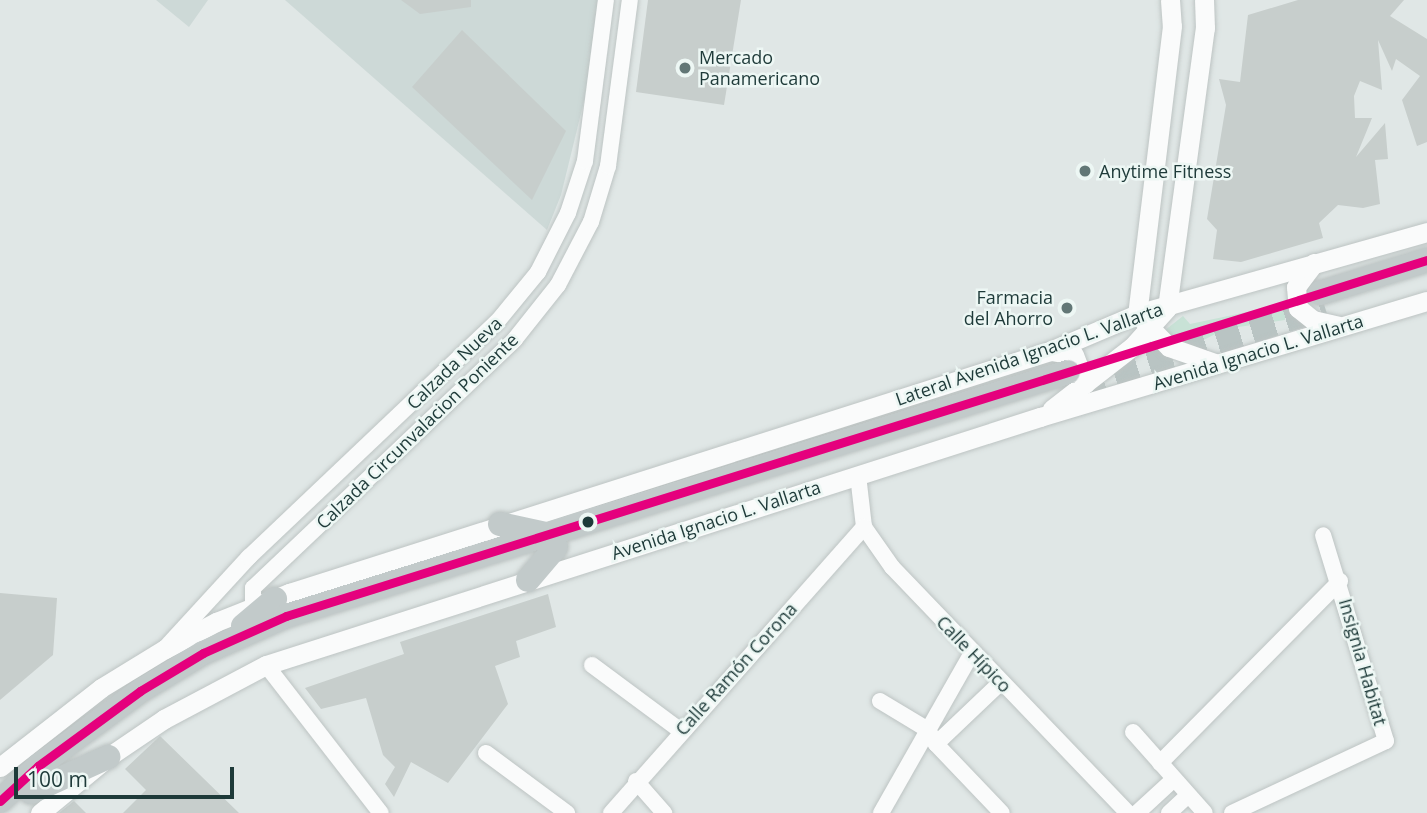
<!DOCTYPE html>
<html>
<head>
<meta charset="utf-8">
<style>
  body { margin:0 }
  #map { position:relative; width:1427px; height:813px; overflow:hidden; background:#e0e7e6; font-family:"Open Sans",sans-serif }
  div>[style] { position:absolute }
  .built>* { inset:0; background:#cdd9d7 }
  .green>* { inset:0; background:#c8e2d6 }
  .building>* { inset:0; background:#c7cecc }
  .trunk-tunnel>* { height:24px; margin-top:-12px; transform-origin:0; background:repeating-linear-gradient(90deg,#b9c4c3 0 24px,transparent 0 36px) }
  .roads { filter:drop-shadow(0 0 2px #bdc4c3) drop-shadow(0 0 2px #bdc4c3) }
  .minor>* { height:16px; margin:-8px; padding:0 8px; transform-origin:8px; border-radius:8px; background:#fafbfb }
  .tertiary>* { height:19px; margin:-9.5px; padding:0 9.5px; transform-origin:9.5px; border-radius:9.5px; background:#fafbfb }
  .trunk>* { height:24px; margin:-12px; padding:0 12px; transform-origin:12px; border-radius:12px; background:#c2caca }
  .bus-1>* { height:9px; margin:-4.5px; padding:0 4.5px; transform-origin:4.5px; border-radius:4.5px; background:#e5007d }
  .dots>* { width:19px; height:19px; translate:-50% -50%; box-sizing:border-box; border:4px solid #edf7f4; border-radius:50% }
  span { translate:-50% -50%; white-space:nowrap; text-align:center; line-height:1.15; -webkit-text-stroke:5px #edf7f4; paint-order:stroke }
  .poi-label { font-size:18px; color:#1e3a39 }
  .left { translate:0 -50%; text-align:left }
  .right { translate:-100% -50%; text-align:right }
  .street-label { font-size:18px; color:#1e3a39 }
  .scale { position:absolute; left:14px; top:767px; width:220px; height:32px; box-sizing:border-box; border:4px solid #1e3a39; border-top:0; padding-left:9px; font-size:21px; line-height:24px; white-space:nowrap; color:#1e3a39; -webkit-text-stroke:5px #edf7f4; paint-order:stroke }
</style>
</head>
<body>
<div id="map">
  <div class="built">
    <i style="clip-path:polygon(156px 0,208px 0,189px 27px)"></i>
    <i style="clip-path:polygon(285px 0,598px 0,585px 97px,561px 195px,547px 230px)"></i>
  </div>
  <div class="green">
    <i style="clip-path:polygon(1285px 304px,1285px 320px,1225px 329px,1188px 348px,1164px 331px,1183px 316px,1190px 324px)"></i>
  </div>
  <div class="building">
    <i style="clip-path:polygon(401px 0,471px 0,471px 7px,420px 14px)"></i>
    <i style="clip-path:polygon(648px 0,741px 0,724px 105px,636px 92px)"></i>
    <i style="clip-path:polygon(1298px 0,1404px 0,1390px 16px,1427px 39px,1427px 142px,1417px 146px,1402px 100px,1420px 76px,1396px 59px,1392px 71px,1378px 40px,1382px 90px,1360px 81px,1354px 96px,1355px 118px,1372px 118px,1356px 157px,1385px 123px,1388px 159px,1375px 160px,1380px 204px,1363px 208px,1338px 205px,1319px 223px,1323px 238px,1241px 262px,1213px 259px,1217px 230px,1207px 219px,1226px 105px,1219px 79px,1240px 82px,1248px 15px)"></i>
    <i style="clip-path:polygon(462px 30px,566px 131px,532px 200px,412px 87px)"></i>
    <i style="clip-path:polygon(0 593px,57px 598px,53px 655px,0 700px)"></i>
    <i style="clip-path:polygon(548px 594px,556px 627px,516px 641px,520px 657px,495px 666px,508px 704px,448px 783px,411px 762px,394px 797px,385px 784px,395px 767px,383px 755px,366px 698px,321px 709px,305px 688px,404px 654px,400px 642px)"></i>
    <i style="clip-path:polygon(160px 736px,239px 813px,123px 813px,146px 790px,125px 769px)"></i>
    <i style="clip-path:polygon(74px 801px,86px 813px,59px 813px)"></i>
  </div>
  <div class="trunk-tunnel">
    <i style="left:1080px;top:385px;width:257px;rotate:-17.4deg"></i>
  </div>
  <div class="roads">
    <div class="minor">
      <i style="left:858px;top:475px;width:52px;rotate:83.4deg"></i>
      <i style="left:864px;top:527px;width:49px;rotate:55deg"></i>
      <i style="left:892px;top:567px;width:341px;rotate:46.2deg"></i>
      <i style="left:253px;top:607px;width:19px;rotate:-90deg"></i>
      <i style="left:253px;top:588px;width:361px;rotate:-43.5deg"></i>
      <i style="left:515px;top:339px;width:69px;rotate:-51.5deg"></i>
      <i style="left:558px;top:285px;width:71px;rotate:-62.4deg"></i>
      <i style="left:591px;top:222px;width:59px;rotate:-73.1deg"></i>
      <i style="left:608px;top:166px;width:167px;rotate:-82.5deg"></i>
      <i style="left:168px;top:645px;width:120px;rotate:-47.4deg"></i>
      <i style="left:249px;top:557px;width:342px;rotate:-43.5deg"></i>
      <i style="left:497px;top:322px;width:65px;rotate:-50.6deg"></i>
      <i style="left:538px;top:272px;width:66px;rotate:-63deg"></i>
      <i style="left:568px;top:213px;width:55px;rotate:-71.9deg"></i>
      <i style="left:585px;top:161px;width:162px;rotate:-82.6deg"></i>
      <i style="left:266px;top:665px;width:187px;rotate:52.2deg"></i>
      <i style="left:592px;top:665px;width:111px;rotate:36.6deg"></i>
      <i style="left:880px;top:701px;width:56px;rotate:31.1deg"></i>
      <i style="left:928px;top:730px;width:16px;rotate:60deg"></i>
      <i style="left:936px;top:744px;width:95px;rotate:46.3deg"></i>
      <i style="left:1133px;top:732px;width:108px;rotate:48.4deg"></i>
      <i style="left:936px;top:744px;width:90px;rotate:-43.6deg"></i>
      <i style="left:486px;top:753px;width:101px;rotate:36.5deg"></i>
      <i style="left:1160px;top:763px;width:256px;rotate:-45.3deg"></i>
      <i style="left:636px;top:781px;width:43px;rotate:48.8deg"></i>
      <i style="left:611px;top:813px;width:382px;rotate:-48.5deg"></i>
      <i style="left:881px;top:813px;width:184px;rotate:-60.4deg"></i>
      <i style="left:1137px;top:813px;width:50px;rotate:-42.6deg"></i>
      <i style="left:1169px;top:813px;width:26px;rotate:-43deg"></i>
      <i style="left:1232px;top:813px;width:170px;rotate:-25.1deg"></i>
      <i style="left:1386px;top:741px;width:215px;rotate:-107deg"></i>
    </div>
    <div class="tertiary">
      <i style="left:1170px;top:0;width:26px;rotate:86deg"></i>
      <i style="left:1172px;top:26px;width:290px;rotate:96.9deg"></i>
      <i style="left:1137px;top:314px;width:46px;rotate:45.9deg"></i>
      <i style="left:1169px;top:347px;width:49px;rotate:19.2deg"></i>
      <i style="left:1314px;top:263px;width:30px;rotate:127deg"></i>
      <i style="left:1296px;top:287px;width:21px;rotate:85deg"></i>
      <i style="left:1298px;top:308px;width:19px;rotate:39deg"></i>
      <i style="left:1313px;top:320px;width:26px;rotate:13deg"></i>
      <i style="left:1051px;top:351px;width:23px;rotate:10deg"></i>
      <i style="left:1074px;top:355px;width:31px;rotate:69deg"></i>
      <i style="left:1052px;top:409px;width:101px;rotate:-37.8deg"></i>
      <i style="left:1132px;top:347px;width:52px;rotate:-48.1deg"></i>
      <i style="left:1167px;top:308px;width:283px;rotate:-82.3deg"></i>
      <i style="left:1205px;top:28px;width:28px;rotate:-92deg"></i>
      <i style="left:0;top:767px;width:128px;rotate:-38deg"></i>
      <i style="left:101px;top:688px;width:75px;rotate:-31.4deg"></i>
      <i style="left:165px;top:649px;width:58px;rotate:-27.9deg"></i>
      <i style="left:216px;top:622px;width:79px;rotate:-21.7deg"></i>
      <i style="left:289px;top:593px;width:799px;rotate:-17.64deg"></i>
      <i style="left:1050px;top:351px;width:95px;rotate:-23deg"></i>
      <i style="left:1137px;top:314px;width:301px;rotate:-15.8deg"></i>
      <i style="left:40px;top:813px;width:88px;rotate:-39.5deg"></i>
      <i style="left:108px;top:757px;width:68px;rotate:-34.2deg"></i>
      <i style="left:164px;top:719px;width:115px;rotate:-27.9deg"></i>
      <i style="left:266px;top:665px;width:813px;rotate:-17.77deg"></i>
      <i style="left:1040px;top:417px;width:404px;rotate:-16.7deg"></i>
    </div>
    <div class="trunk">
      <i style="left:1320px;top:293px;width:112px;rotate:-17.1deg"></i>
      <i style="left:500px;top:524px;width:47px;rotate:12.3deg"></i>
      <i style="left:528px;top:580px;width:43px;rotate:-49.7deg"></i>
      <i style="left:243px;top:626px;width:42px;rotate:-40.2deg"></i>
      <i style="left:31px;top:792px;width:85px;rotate:-24.4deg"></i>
      <i style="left:0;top:801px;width:52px;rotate:-42.6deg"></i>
      <i style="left:38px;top:766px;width:127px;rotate:-36.3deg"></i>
      <i style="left:140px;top:691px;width:74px;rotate:-31.1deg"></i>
      <i style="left:203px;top:653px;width:91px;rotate:-24deg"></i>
      <i style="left:286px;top:616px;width:819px;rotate:-17.33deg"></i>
    </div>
  </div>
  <div class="bus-1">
    <i style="left:0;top:801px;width:52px;rotate:-42.6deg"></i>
    <i style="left:38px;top:766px;width:127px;rotate:-36.3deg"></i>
    <i style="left:140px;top:691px;width:74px;rotate:-31.1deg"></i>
    <i style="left:203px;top:653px;width:91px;rotate:-24deg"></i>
    <i style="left:286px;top:616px;width:1195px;rotate:-17.33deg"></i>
  </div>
  <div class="dots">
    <i style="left:685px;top:68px;background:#627776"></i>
    <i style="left:1085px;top:171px;background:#627776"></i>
    <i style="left:1067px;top:308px;background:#627776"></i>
    <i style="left:588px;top:522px;background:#1e3a39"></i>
  </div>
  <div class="poi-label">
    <span class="left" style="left:699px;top:68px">Mercado<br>Panamericano</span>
    <span class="left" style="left:1099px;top:171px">Anytime Fitness</span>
    <span class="right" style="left:1053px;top:308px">Farmacia<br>del Ahorro</span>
  </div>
  <div class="street-label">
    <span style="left:1258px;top:352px;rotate:-17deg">Avenida Ignacio L. Vallarta</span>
    <span style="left:1029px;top:354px;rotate:-19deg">Lateral Avenida Ignacio L. Vallarta</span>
    <span style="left:454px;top:363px;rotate:-44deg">Calzada Nueva</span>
    <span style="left:417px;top:431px;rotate:-44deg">Calzada Circunvalacion Poniente</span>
    <span style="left:716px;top:520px;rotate:-18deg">Avenida Ignacio L. Vallarta</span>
    <span style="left:974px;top:654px;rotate:46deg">Calle Hípico</span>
    <span style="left:1363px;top:662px;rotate:74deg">Insignia Habitat</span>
    <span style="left:736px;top:669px;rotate:-48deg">Calle Ramón Corona</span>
  </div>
  <div class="scale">100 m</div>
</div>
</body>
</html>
